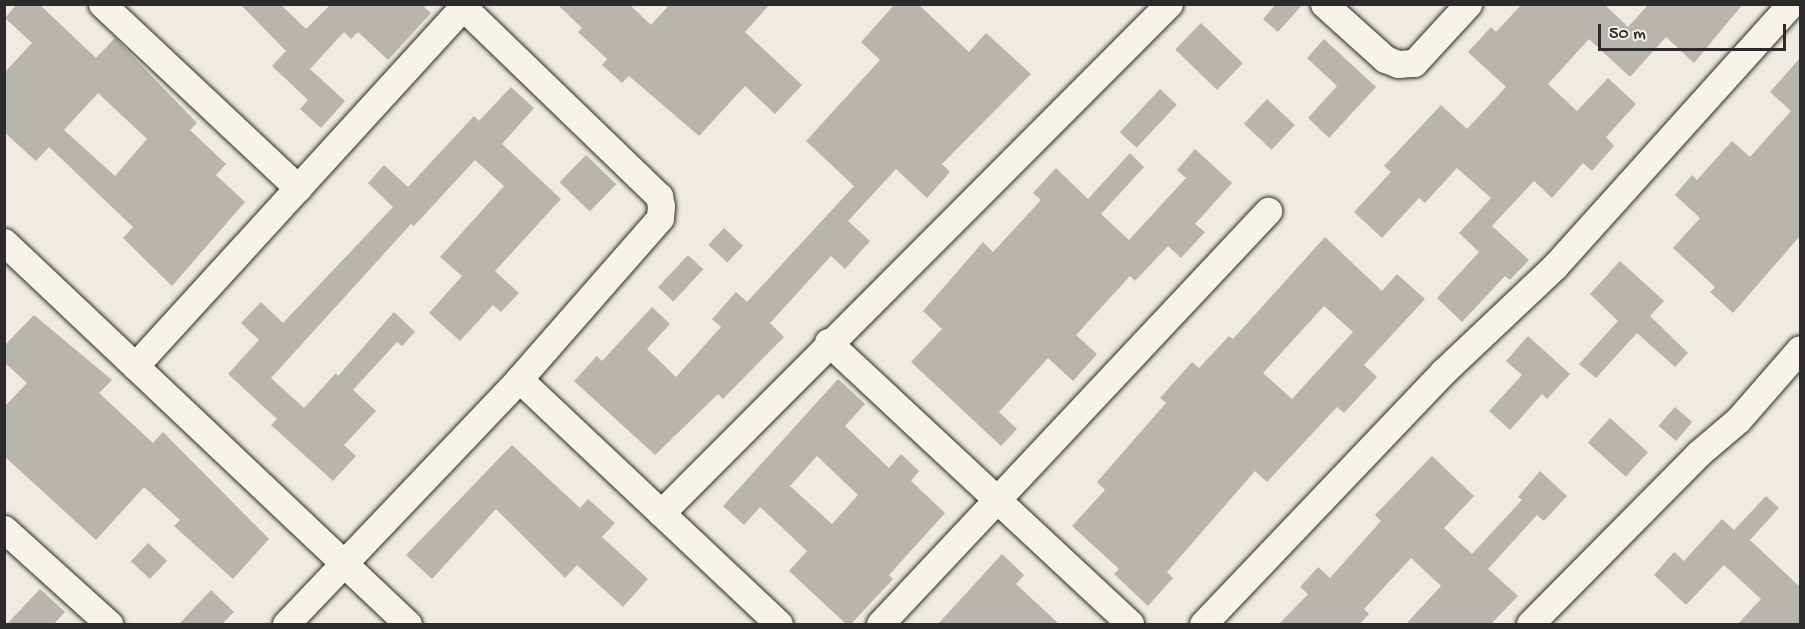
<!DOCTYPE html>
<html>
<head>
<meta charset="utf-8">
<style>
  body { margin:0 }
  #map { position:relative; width:1805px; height:629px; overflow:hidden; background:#efebe0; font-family:"Gochi Hand",sans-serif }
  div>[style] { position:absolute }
  .building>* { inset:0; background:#b8b5ae; transform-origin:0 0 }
  .roads { filter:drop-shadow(0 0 2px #2b2b2b) drop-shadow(0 0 2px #2b2b2b) }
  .minor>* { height:27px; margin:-13.5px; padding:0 13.5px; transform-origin:13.5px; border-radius:13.5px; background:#f7f3e8 }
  span { translate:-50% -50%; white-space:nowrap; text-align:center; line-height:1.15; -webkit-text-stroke:5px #f7f3e8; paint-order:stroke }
  .frame { position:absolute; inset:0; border:6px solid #2b2b2b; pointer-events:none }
  .scale { position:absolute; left:1598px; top:24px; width:188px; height:27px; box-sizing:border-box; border:3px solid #2b2b2b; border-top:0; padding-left:8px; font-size:18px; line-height:21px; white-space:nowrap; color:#2b2b2b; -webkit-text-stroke:4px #f7f3e8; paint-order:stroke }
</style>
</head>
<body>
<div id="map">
  <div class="building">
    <i style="clip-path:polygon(evenodd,17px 4px,39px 4px,96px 58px,115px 38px,197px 123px,190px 130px,226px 164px,216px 175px,245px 202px,172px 286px,123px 238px,133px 227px,49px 147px,36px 161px,4px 132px,4px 73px,32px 43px,5px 18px,17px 4px,98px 93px,147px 139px,115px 176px,64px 130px,98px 93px)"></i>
    <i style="clip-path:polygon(240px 4px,280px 4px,306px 29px,331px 4px,421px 4px,431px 13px,388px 60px,358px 32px,351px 39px,344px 32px,310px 69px,345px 101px,321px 128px,300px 109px,308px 100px,272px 66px,286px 51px)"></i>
    <i style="clip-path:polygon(557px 4px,629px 4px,651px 25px,670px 4px,770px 4px,745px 32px,802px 85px,775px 114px,745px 86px,699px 136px,629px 76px,622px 83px,602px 65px,607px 59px,578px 32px,582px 28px)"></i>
    <i style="clip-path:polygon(895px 4px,918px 4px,969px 52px,986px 33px,1031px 74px,942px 164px,950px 172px,927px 198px,896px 169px,848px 221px,870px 241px,845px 269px,831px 256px,770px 323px,784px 337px,723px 399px,718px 394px,655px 455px,574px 381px,597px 356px,602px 361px,652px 307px,670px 324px,647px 349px,676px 377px,721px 327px,712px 319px,736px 292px,747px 302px,854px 186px,806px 141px,880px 60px,861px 42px)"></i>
    <i style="clip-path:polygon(1276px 4px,1303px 4px,1278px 32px,1263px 19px)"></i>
    <i style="clip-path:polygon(1522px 4px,1604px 4px,1628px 27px,1649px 4px,1743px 4px,1694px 63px,1666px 37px,1630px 77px,1589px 39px,1548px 84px,1577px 111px,1608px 78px,1636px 104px,1606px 137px,1614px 146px,1592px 171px,1583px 163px,1552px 198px,1534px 181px,1492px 226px,1529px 260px,1510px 280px,1505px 276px,1462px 322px,1437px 298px,1479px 252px,1459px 233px,1491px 198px,1457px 168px,1425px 203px,1419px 198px,1382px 238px,1354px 212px,1391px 172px,1384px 166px,1441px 105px,1467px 129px,1506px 87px,1468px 52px,1491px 27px,1496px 32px)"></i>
    <i style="left:1201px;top:23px;width:58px;height:37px;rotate:44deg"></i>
    <i style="clip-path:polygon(1324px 39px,1376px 87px,1329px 138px,1308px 118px,1337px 86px,1307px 58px)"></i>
    <i style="clip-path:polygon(1800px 58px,1800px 236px,1733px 313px,1710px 292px,1715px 287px,1673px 248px,1700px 218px,1675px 195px,1692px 175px,1697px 180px,1732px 141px,1750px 157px,1791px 111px,1770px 92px)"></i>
    <i style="clip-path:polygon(511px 87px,534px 108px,502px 144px,561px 199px,495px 271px,519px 293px,501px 312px,493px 305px,460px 341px,429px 313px,462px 276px,440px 257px,504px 186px,475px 160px,414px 226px,411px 224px,271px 378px,304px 408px,336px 373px,338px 376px,394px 312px,415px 332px,402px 346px,397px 342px,353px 390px,376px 411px,344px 445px,356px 456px,333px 481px,271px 425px,277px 419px,228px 374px,259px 340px,241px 323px,261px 302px,283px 323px,393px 207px,368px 183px,384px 165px,408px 187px,474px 116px,479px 121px)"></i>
    <i style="left:1160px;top:89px;width:23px;height:59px;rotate:43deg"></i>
    <i style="left:1267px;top:99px;width:38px;height:34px;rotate:43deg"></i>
    <i style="clip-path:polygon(1195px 149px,1232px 183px,1195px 224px,1205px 232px,1181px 258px,1168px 246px,1135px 281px,1130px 276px,1076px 335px,1097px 354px,1073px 381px,1048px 358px,999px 412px,1017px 429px,1001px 446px,911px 362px,942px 329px,923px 311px,983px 242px,993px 252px,1041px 200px,1033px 193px,1056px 168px,1088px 199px,1130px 153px,1144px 167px,1101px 214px,1129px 240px,1186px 178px,1177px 170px)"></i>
    <i style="left:586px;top:155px;width:42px;height:38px;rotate:44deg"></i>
    <i style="left:724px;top:228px;width:26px;height:23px;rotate:43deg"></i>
    <i style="clip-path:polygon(evenodd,1325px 237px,1382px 291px,1397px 274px,1425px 299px,1364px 365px,1377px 377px,1344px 413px,1337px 407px,1267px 482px,1255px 471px,1167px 572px,1173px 578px,1148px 606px,1114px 574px,1119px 569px,1072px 526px,1105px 490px,1097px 482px,1166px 403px,1160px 398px,1192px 362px,1199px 368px,1229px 336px,1233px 339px,1325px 237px,1324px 306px,1353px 332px,1292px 399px,1263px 373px,1324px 306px)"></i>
    <i style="left:688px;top:255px;width:21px;height:44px;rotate:43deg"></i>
    <i style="clip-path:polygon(1620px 261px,1664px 301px,1650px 316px,1688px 353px,1675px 367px,1637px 333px,1596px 378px,1579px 364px,1618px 321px,1590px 294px)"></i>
    <i style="clip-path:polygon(34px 315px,112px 380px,99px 393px,153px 443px,163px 432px,269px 539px,233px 579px,174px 526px,180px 520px,144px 487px,96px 540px,4px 456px,4px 407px,27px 383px,4px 362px,4px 346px)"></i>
    <i style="clip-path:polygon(1528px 336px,1570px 374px,1547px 399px,1542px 394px,1510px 430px,1489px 411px,1522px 375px,1506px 361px)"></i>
    <i style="clip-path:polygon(evenodd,838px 379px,865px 404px,845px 426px,889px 468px,901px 454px,919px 471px,911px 481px,945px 513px,889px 575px,893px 579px,851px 624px,846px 624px,789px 571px,807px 551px,760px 507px,744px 525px,723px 506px,838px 379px,817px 456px,858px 495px,832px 524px,790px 486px,817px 456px)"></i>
    <i style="left:1675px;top:407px;width:23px;height:25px;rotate:41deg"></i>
    <i style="left:1610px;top:418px;width:51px;height:33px;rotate:42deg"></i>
    <i style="clip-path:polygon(512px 445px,580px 508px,588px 499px,615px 523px,602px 537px,648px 579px,623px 607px,577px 565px,565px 578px,496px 509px,432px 579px,406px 555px)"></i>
    <i style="clip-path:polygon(1432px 456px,1474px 496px,1444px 528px,1472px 554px,1522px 500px,1518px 497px,1540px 471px,1567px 496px,1544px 521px,1537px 515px,1488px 569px,1518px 596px,1491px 624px,1406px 624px,1441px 586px,1411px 558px,1364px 609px,1369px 614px,1360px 624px,1279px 624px,1308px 594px,1300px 587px,1318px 567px,1330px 578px,1381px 521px,1375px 515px)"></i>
    <i style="clip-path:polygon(1766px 496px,1779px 508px,1750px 540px,1800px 587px,1800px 624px,1738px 624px,1761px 599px,1724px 565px,1686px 605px,1654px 575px,1674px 552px,1684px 561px,1722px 519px,1734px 530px)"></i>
    <i style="left:148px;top:543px;width:26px;height:25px;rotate:43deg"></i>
    <i style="clip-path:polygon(1002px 554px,1024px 575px,1016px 584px,1059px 624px,938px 624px)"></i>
    <i style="clip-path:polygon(40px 589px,65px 612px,54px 624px,7px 624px)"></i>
    <i style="clip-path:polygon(211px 590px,234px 612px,222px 624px,179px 624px)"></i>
  </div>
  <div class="roads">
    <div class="minor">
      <i style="left:102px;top:4px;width:269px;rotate:43.2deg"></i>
      <i style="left:460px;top:4px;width:277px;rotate:44deg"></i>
      <i style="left:659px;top:196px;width:10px;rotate:79deg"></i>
      <i style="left:661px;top:206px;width:12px;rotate:95deg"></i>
      <i style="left:660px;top:218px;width:214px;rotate:131.2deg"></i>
      <i style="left:519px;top:379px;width:357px;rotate:43.3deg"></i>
      <i style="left:1324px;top:4px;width:82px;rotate:42deg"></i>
      <i style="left:1385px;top:59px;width:14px;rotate:21deg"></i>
      <i style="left:1398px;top:64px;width:16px;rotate:-4deg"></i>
      <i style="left:1414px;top:63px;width:80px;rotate:-47.5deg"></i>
      <i style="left:4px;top:242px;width:556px;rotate:43.4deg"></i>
      <i style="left:828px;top:342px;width:413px;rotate:43deg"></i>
      <i style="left:135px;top:366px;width:486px;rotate:-47.6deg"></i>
      <i style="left:661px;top:513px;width:719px;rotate:-45.06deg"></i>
      <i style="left:4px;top:529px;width:142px;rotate:42.1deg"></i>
      <i style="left:286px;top:624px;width:338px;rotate:-46.4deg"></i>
      <i style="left:880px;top:624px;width:567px;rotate:-46.79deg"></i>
      <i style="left:1203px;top:624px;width:348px;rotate:-46.4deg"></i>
      <i style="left:1443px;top:372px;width:154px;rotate:-43.4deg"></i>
      <i style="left:1555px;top:266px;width:353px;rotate:-48deg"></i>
      <i style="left:1530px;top:624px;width:239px;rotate:-45.3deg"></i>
      <i style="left:1698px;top:454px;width:52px;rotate:-40.4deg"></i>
      <i style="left:1738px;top:420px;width:94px;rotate:-48.9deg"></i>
    </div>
  </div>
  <div class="frame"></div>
  <div class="scale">50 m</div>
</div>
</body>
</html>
